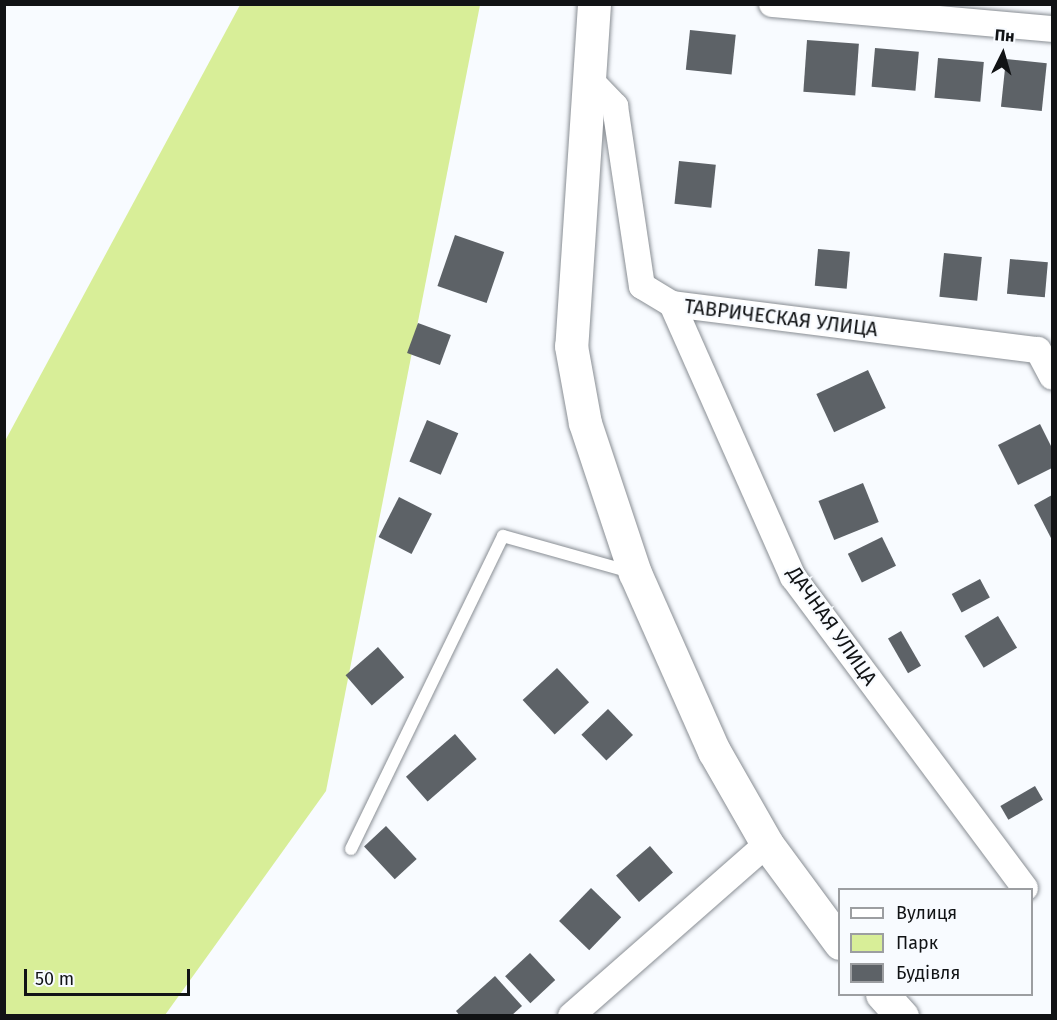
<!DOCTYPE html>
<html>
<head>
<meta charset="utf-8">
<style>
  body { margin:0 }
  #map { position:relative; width:1057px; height:1020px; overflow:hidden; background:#f8fbff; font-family:"Fira Sans",sans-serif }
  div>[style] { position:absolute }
  .green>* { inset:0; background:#d8ee98 }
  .building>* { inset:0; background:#5d6267; transform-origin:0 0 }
  .roads { filter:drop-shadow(0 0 2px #898e94) drop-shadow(0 0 2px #898e94) }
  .lane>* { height:12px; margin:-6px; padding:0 6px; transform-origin:6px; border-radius:6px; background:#fff }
  .street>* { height:26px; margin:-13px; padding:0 13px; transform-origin:13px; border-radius:13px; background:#fff }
  .secondary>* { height:33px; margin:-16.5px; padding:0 16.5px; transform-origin:16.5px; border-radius:16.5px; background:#fff }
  span { translate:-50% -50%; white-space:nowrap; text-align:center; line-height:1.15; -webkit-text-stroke:4.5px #f8fbff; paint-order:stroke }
  .street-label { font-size:20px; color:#111315 }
  .frame { position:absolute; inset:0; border:6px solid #111315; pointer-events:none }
  .legend { position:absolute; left:838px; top:888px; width:195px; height:108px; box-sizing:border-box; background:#f8fbff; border:2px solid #9c9ea1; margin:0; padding:8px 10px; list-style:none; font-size:18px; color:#111315 }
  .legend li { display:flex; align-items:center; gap:12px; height:30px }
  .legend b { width:30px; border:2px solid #9c9ea1 }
  .north { position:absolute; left:973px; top:24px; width:60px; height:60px; -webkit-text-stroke:4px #f8fbff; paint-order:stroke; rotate:5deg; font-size:16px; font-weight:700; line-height:24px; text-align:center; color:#111315 }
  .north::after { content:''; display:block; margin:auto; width:21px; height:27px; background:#111315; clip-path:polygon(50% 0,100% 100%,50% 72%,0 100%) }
  .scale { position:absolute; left:24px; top:969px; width:166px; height:27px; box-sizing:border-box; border:3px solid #111315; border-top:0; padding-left:8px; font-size:18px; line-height:21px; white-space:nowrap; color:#111315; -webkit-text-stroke:4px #f8fbff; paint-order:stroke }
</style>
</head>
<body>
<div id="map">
  <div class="green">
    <i style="clip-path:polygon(240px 5px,480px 5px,326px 791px,165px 1015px,5px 1016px,5px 441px)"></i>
  </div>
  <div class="building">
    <i style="left:690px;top:30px;width:46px;height:40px;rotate:6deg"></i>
    <i style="left:807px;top:40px;width:52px;height:52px;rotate:4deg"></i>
    <i style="left:875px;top:48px;width:44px;height:39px;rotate:5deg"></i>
    <i style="left:938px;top:58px;width:46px;height:40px;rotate:5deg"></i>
    <i style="left:1006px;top:59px;width:41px;height:48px;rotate:6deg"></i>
    <i style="left:679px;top:161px;width:37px;height:43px;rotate:6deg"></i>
    <i style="left:455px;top:235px;width:52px;height:54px;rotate:19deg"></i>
    <i style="left:818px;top:249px;width:32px;height:37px;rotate:5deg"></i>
    <i style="left:944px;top:253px;width:38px;height:44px;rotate:6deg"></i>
    <i style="left:1010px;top:259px;width:38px;height:35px;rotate:5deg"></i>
    <i style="left:418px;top:323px;width:35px;height:32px;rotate:20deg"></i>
    <i style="left:868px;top:370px;width:42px;height:57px;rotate:65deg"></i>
    <i style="left:427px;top:420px;width:34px;height:45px;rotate:23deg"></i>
    <i style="clip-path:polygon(1040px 424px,1052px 448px,1052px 468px,1018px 485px,998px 445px)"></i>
    <i style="left:863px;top:483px;width:42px;height:48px;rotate:68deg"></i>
    <i style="clip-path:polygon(1052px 495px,1052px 540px,1034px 505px)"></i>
    <i style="left:399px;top:497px;width:37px;height:45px;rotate:27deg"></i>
    <i style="left:882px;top:537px;width:32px;height:38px;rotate:64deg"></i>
    <i style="left:980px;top:579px;width:21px;height:32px;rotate:62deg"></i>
    <i style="left:998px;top:616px;width:37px;height:39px;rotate:59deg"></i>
    <i style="left:901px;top:631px;width:40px;height:15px;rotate:60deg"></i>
    <i style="left:378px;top:647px;width:40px;height:43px;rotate:49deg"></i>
    <i style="left:557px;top:668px;width:47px;height:47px;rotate:47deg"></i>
    <i style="left:608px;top:709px;width:36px;height:37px;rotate:46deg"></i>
    <i style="left:455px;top:734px;width:33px;height:65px;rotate:49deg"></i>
    <i style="left:1035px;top:786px;width:16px;height:40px;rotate:60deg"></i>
    <i style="left:386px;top:826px;width:45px;height:30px;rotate:47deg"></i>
    <i style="left:650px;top:846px;width:35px;height:45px;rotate:49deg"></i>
    <i style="left:591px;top:888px;width:42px;height:46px;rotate:44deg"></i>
    <i style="left:530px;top:953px;width:37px;height:34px;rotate:47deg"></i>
    <i style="clip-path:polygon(495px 976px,522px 1006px,511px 1016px,460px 1016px,456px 1011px)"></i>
  </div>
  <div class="roads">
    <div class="lane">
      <i style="left:351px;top:849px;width:348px;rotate:-64.1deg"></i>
      <i style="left:503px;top:536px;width:133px;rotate:15.7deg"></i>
    </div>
    <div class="street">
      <i style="left:772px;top:4px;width:281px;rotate:5.1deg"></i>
      <i style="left:591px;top:81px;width:35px;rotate:46deg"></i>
      <i style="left:615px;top:106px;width:182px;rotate:81.5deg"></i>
      <i style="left:642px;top:286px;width:35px;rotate:31deg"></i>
      <i style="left:672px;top:304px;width:369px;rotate:7.2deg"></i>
      <i style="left:1038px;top:350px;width:30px;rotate:62deg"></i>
      <i style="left:672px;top:304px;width:299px;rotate:66.1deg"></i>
      <i style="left:793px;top:577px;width:388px;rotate:53.3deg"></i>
      <i style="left:571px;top:1016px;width:261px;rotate:-41.3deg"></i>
    </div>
    <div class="secondary">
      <i style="left:594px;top:4px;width:343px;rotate:93.8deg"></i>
      <i style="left:571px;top:346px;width:78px;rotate:79.7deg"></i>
      <i style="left:585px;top:423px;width:158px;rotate:71.6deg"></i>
      <i style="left:635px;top:573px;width:195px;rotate:66.1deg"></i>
      <i style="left:714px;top:751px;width:107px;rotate:60.3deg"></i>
      <i style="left:767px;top:844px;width:123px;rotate:53.6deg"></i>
      <i style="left:882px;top:994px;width:30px;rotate:48deg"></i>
    </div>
  </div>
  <div class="street-label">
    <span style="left:781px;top:318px;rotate:7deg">ТАВРИЧЕСКАЯ УЛИЦА</span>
    <span style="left:832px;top:626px;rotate:55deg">ДАЧНАЯ УЛИЦА</span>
  </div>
  <div class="frame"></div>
  <ul class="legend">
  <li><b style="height:8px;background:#fff"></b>Вулиця</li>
  <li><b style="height:16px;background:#d8ee98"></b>Парк</li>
  <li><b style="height:16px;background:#5d6267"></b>Будівля</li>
  </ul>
  <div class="north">Пн</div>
  <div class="scale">50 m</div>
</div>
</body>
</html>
